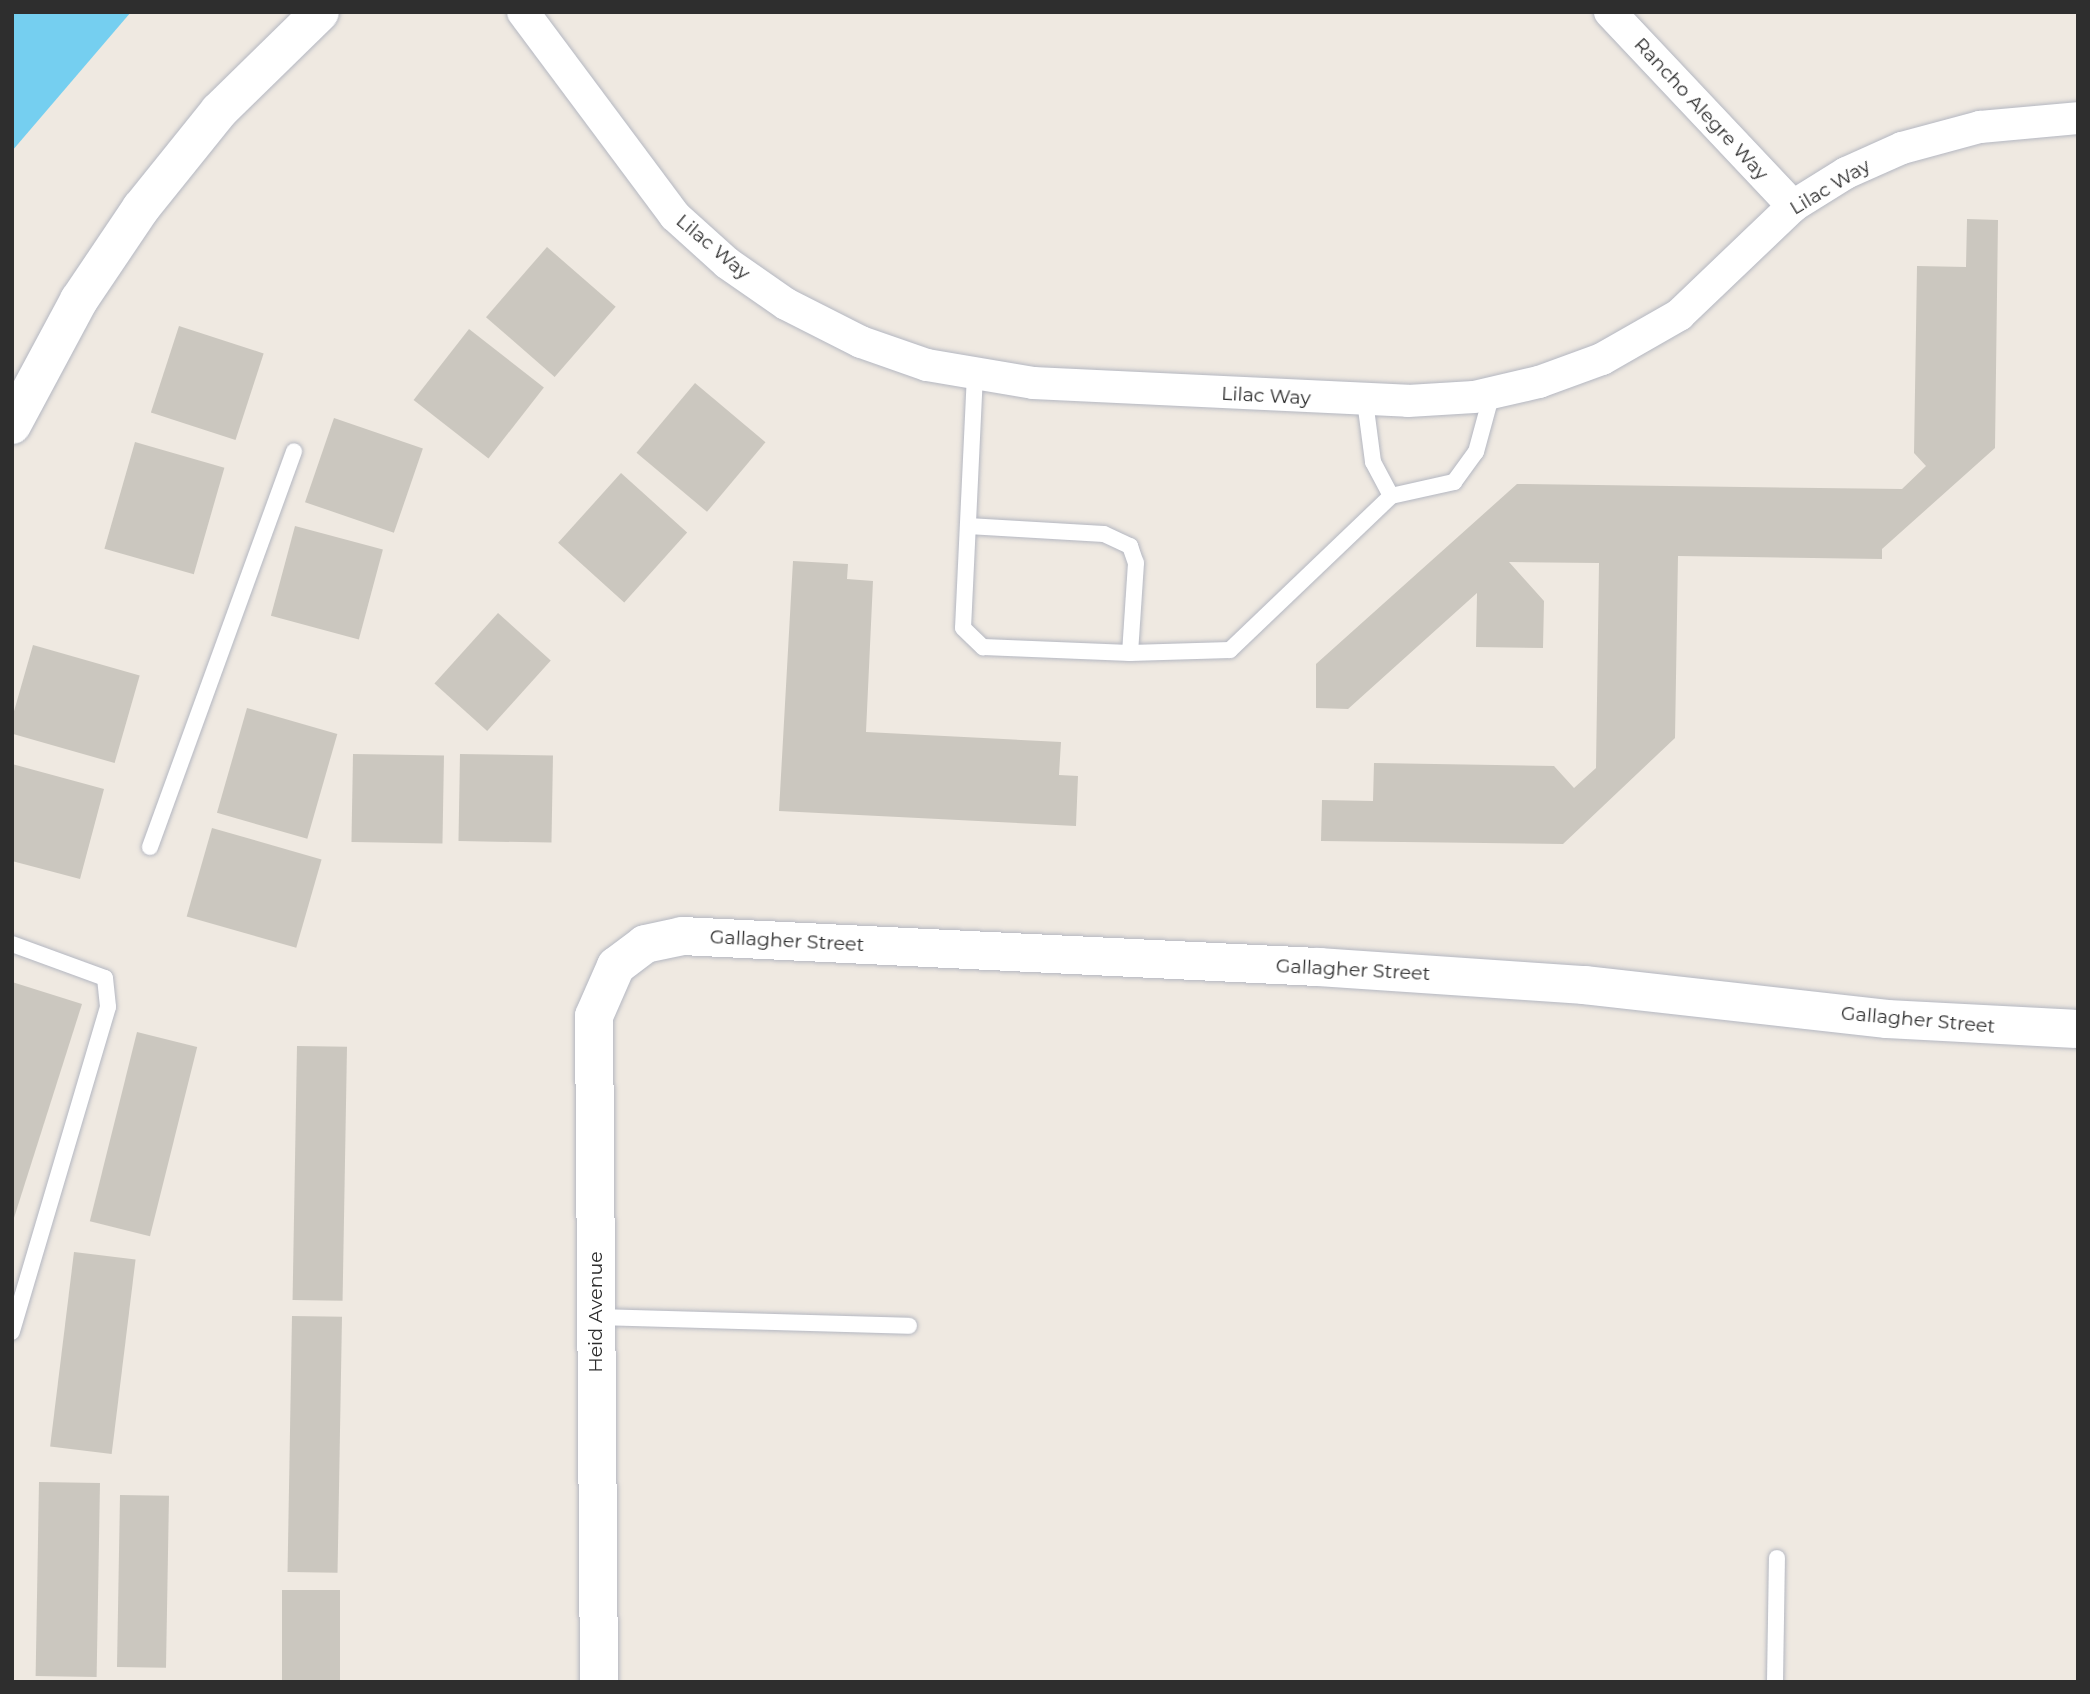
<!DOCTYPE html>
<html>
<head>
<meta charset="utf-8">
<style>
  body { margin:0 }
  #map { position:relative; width:2090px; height:1694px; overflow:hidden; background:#efe9e1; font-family:Montserrat,sans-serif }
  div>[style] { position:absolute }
  .water>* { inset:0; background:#75cff0 }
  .building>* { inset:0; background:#cbc7bf; transform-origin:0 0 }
  .roads { filter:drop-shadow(0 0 2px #b4b7c1) drop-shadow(0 0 2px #b4b7c1) }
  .service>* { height:16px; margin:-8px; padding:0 8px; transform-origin:8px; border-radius:8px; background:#fff }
  .minor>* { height:32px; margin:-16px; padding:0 16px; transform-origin:16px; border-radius:16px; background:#fff }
  .tertiary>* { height:38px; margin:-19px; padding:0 19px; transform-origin:19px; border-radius:19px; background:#fff }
  .secondary>* { height:38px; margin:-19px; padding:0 19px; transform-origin:19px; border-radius:19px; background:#fff }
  span { translate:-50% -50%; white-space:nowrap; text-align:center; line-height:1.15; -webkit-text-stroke:6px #fff; paint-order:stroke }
  .street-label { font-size:19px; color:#2e2e2e }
  .frame { position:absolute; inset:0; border:14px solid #2e2e2e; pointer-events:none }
</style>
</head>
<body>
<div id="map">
  <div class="water">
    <i style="clip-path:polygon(12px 12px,131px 12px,12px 151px)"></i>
  </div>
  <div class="building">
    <i style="clip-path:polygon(1967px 219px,1998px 220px,1995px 448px,1882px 549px,1882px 559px,1678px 556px,1675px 738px,1563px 844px,1321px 841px,1322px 800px,1373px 801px,1374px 763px,1554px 766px,1574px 788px,1596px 768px,1599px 563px,1509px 562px,1544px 601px,1543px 648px,1476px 647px,1477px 593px,1348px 709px,1316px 708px,1316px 664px,1517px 484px,1902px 489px,1926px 466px,1914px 453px,1917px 266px,1966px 267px)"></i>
    <i style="left:547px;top:247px;width:91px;height:93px;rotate:41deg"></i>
    <i style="left:179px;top:326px;width:89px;height:91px;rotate:18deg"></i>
    <i style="left:469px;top:329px;width:95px;height:90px;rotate:38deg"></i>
    <i style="left:695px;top:383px;width:92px;height:91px;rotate:40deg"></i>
    <i style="left:334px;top:418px;width:94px;height:89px;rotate:19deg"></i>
    <i style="left:135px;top:442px;width:93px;height:111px;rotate:16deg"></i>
    <i style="left:621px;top:473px;width:89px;height:94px;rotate:42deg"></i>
    <i style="left:295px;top:526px;width:91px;height:93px;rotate:15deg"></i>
    <i style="clip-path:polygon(793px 561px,848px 564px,847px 579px,873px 581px,866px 732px,1061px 742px,1059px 775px,1078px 776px,1076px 826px,779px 811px)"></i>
    <i style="left:498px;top:613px;width:71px;height:95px;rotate:42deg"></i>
    <i style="left:33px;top:645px;width:111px;height:91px;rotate:16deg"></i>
    <i style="left:247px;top:708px;width:94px;height:109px;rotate:16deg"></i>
    <i style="left:353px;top:754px;width:91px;height:88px;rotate:1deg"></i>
    <i style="left:460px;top:754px;width:93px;height:87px;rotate:1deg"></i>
    <i style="clip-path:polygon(12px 764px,104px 789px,80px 879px,12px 861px)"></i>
    <i style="left:212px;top:828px;width:114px;height:92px;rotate:16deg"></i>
    <i style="clip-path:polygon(12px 982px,82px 1004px,13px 1221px,12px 1221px)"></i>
    <i style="left:137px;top:1032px;width:62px;height:195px;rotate:14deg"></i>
    <i style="left:297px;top:1046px;width:50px;height:254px;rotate:1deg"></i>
    <i style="left:74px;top:1252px;width:62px;height:196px;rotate:7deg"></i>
    <i style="left:292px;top:1316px;width:50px;height:256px;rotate:1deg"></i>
    <i style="left:39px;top:1482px;width:61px;height:194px;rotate:1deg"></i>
    <i style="left:120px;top:1495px;width:49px;height:172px;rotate:1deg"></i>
    <i style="left:282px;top:1590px;width:58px;height:92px"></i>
  </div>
  <div class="roads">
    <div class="service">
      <i style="left:975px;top:374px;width:254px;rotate:92.7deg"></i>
      <i style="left:963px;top:628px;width:28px;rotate:44deg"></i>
      <i style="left:983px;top:647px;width:147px;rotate:2.3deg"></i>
      <i style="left:1130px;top:653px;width:100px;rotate:-1.7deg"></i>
      <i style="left:1230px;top:650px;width:223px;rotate:-43.7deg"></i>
      <i style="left:1391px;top:496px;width:65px;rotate:-12.5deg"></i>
      <i style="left:1454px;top:482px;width:37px;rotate:-54deg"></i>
      <i style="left:1476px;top:452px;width:61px;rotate:-74.8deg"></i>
      <i style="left:1365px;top:401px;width:62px;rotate:82.5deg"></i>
      <i style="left:1373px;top:462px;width:38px;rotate:62deg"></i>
      <i style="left:968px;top:526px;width:136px;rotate:3.4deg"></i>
      <i style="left:1104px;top:534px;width:29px;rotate:25deg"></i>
      <i style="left:1130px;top:546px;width:18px;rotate:71deg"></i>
      <i style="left:1136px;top:563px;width:90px;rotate:93.8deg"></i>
      <i style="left:150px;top:847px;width:421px;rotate:-70deg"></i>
      <i style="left:12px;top:944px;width:99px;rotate:20.1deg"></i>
      <i style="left:105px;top:978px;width:29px;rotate:84deg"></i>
      <i style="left:108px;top:1007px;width:339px;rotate:106.5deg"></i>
      <i style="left:596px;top:1317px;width:313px;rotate:1.6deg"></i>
      <i style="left:1775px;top:1682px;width:124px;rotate:-89.1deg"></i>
    </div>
    <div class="minor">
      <i style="left:523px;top:12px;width:254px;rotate:53.3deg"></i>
      <i style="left:675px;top:216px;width:70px;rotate:42.1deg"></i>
      <i style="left:727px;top:263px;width:72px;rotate:34.8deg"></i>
      <i style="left:786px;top:304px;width:84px;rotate:26.9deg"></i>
      <i style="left:861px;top:342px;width:70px;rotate:19.2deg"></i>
      <i style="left:927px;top:365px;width:108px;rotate:9.6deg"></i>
      <i style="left:1033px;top:383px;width:375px;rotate:2.7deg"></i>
      <i style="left:1408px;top:401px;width:66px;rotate:-3.5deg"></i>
      <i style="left:1474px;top:397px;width:67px;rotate:-13deg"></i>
      <i style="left:1539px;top:382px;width:67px;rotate:-20.1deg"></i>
      <i style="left:1602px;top:359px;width:89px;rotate:-29.7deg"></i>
      <i style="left:1679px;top:315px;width:158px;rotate:-43.7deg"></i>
      <i style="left:1793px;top:206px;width:62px;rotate:-31.9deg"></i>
      <i style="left:1846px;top:173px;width:61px;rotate:-24.1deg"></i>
      <i style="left:1902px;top:148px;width:81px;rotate:-15.1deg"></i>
      <i style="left:1980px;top:127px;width:98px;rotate:-5.2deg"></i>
      <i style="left:1610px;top:12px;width:267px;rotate:46.7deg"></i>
    </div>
    <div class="tertiary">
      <i style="left:599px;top:1682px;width:666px;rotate:-90.43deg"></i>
      <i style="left:594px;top:1016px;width:55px;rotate:-66.3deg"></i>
      <i style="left:616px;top:966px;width:36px;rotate:-37deg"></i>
      <i style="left:645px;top:944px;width:38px;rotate:-12deg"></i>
      <i style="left:682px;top:936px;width:638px;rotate:2.79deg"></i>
      <i style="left:1319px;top:967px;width:266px;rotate:3.9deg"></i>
      <i style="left:1584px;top:985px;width:305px;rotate:6.4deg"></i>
      <i style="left:1887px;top:1019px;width:191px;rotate:3deg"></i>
    </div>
    <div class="secondary">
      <i style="left:12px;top:425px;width:142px;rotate:-61.8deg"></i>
      <i style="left:79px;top:300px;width:111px;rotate:-56deg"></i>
      <i style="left:141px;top:208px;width:124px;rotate:-51.2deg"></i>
      <i style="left:219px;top:111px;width:141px;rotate:-44.4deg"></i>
    </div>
  </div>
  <div class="street-label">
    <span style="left:1701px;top:109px;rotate:47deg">Rancho Alegre Way</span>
    <span style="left:1830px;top:187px;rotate:-31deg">Lilac Way</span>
    <span style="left:713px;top:247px;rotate:40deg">Lilac Way</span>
    <span style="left:1266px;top:396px;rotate:3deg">Lilac Way</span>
    <span style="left:787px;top:941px;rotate:3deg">Gallagher Street</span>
    <span style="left:1353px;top:970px;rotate:3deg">Gallagher Street</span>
    <span style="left:1918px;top:1020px;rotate:5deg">Gallagher Street</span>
    <span style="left:596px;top:1312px;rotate:-90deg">Heid Avenue</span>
  </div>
  <div class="frame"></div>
</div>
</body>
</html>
